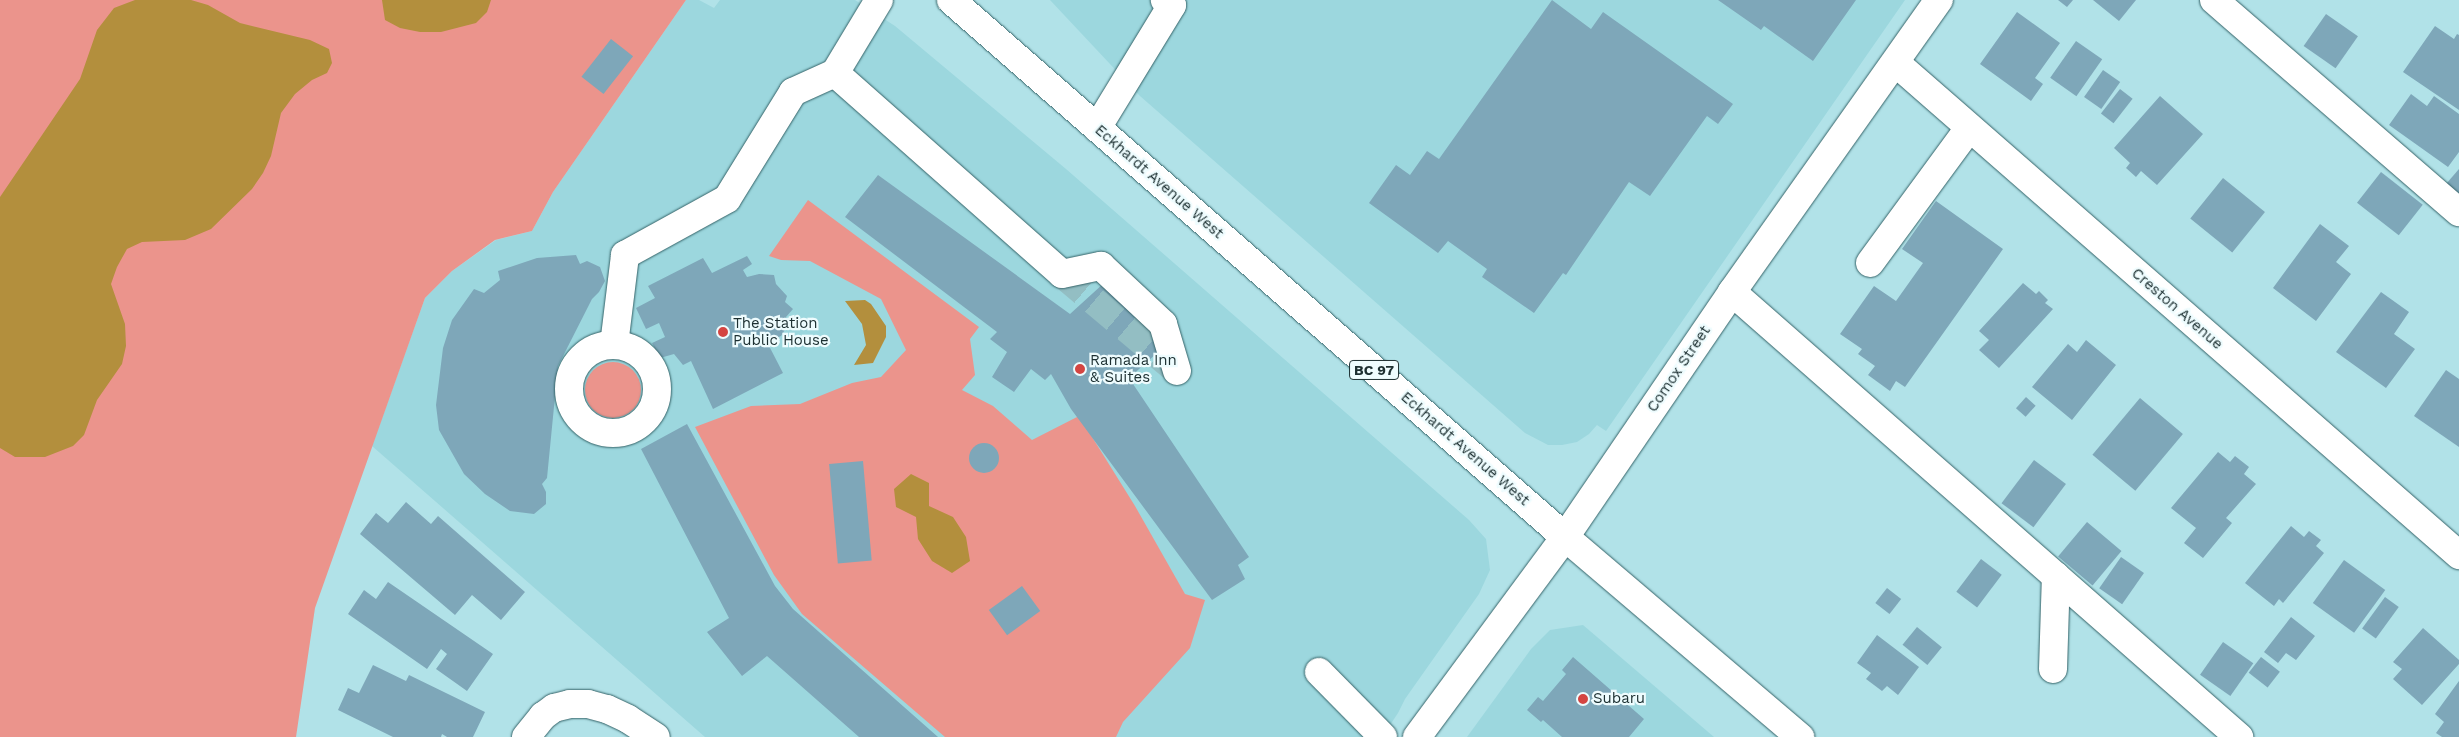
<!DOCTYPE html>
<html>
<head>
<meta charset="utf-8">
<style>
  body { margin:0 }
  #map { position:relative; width:2459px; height:737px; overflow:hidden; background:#b1e2e8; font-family:"Work Sans",sans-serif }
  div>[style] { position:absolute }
  .built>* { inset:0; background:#9cd7de }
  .green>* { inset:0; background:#eb948c }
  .round { border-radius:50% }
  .water>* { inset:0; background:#b38f3d }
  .building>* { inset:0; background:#7ea7b9; transform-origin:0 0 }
  .minor-tunnel>* { height:28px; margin-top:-14px; transform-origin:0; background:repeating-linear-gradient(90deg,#93bec3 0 28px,transparent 0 42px) }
  .roads { filter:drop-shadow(0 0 1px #346267) drop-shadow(0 0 1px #346267) }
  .minor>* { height:28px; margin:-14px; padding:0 14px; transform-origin:14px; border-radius:14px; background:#fff }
  .minor>.ring { margin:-14px; padding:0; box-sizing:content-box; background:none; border:28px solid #fff; border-radius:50% }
  .highway>* { height:28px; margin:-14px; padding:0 14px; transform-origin:14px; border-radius:14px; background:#fff }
  .dots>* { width:14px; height:14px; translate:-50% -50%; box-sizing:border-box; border:2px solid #eefcfe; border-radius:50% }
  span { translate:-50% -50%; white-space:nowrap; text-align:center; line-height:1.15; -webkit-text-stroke:4.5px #eefcfe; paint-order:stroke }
  .shield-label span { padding:1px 4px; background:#eefcfe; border:1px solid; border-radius:4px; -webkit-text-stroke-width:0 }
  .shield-label { font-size:14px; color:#1c2f31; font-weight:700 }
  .street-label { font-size:15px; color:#1c2f31 }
  .poi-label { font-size:15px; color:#1c2f31 }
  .left { translate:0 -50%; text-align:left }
</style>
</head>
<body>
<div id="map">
  <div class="built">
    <i style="clip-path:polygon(686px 0,699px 0,714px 8px,720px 0,855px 0,895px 26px,1066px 169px,1469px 520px,1486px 539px,1490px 570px,1479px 594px,1405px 699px,1398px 713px,1382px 737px,705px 737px,372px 446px,425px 298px,452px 271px,496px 240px,532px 231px,553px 192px)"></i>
    <i style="clip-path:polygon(1050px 0,1905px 0,1606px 431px,1597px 425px,1589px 434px,1577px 442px,1562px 445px,1548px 445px,1525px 433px,1140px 96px)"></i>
    <i style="clip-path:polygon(1583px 625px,1714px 737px,1467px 737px,1531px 649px,1550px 630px)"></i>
  </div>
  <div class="green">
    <i style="clip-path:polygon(0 0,686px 0,553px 192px,532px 231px,495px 240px,452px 271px,425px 298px,315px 608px,296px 737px,0 737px)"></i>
    <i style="clip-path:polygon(808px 200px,979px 327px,970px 339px,975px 375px,962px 390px,993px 406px,1032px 440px,1079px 416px,1135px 506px,1185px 594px,1205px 600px,1190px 648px,1123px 722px,1116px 737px,945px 737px,802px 614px,774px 575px,695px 427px,751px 406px,800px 404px,852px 383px,881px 377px,906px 350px,881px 299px,810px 261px,781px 260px,769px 256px)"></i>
    <i class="round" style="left:585px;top:362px;width:56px;height:56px"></i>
  </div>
  <div class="water">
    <i style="clip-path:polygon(135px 0,191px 0,208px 5px,240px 23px,310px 40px,329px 49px,332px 63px,327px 73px,312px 80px,295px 94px,281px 113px,271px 156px,263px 173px,252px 189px,211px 229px,185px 240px,142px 242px,127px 249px,117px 267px,111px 284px,125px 324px,126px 346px,122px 364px,97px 400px,84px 435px,73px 446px,45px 457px,15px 457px,0 448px,0 197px,80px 79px,97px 30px,114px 8px)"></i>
    <i style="clip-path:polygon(382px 0,491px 0,487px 12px,476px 23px,441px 32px,420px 32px,400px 28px,385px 20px)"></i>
    <i style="clip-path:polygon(865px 300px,871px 304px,886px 326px,886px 337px,873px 363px,854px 365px,866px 345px,862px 324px,845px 301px)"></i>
    <i style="clip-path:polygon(911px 474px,929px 483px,929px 506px,953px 517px,966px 537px,970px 561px,952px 573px,932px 561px,918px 539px,916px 517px,896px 507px,894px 489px)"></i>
  </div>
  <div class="building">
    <i style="clip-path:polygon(1552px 0,1591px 29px,1603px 12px,1733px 104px,1718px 124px,1707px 116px,1650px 196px,1629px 182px,1566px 275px,1563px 273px,1534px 313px,1482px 277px,1487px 269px,1448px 241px,1438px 253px,1369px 203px,1396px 165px,1410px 175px,1427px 151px,1439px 159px)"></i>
    <i style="clip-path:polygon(1718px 0,1856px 0,1813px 61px,1764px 26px,1761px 30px)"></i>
    <i style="clip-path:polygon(2058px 0,2073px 0,2067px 7px)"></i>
    <i style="clip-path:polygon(2093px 0,2136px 0,2119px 21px)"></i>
    <i style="clip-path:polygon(2017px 12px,2060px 43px,2035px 78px,2043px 84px,2031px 101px,1980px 64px)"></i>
    <i style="left:2326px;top:14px;width:39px;height:39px;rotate:35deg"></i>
    <i style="clip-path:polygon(2435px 26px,2454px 39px,2457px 34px,2459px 35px,2459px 110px,2403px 72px)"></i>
    <i style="left:611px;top:39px;width:28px;height:48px;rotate:38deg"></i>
    <i style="left:2076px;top:41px;width:32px;height:45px;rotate:35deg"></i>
    <i style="left:2103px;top:70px;width:21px;height:33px;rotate:35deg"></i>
    <i style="left:2120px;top:89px;width:16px;height:31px;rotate:38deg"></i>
    <i style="clip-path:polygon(2411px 94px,2427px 106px,2434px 96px,2459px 114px,2459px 152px,2448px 167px,2389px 125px)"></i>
    <i style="clip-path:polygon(2160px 96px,2203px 134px,2157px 185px,2141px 171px,2136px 177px,2126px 168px,2130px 163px,2114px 148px)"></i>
    <i style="clip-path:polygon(2459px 169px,2459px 196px,2446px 184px)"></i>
    <i style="left:2381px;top:172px;width:53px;height:39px;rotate:38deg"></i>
    <i style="clip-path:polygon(878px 175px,1070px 314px,1104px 283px,1166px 345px,1129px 378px,1249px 557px,1238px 565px,1245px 579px,1212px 600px,1071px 409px,1051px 374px,1045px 380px,1031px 369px,1014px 392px,992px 377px,1007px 352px,990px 339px,997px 332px,845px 217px)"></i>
    <i style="left:2223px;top:178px;width:54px;height:52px;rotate:39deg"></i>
    <i style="clip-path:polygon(1936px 201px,2003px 249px,1905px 387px,1896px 381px,1890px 391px,1868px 375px,1875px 366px,1858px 354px,1862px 349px,1840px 334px,1874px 286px,1896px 301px,1923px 263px,1902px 249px)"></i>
    <i style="clip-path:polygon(2320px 224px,2349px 246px,2336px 262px,2351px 274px,2316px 321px,2273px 288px)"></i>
    <i style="clip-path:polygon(576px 255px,580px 264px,587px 261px,600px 267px,605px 281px,599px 292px,592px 299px,558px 366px,547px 478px,542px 484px,546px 492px,546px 504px,534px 514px,510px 511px,485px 494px,464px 474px,439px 430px,436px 405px,443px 348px,452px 320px,474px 289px,484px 293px,500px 280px,498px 271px,537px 258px)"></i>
    <i style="clip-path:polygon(747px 256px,752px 264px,743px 270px,747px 277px,759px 274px,774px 275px,776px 284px,787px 296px,785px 302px,793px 309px,786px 317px,783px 323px,786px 328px,781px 336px,767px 342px,783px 373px,713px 409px,691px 361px,683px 365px,674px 354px,660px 358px,652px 343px,665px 337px,659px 323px,646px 329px,636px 308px,655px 298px,648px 286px,703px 258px,712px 273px)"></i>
    <i style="clip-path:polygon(2023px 283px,2036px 294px,2039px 291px,2048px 300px,2045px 303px,2053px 309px,1999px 368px,1979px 350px,1989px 340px,1979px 331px)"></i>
    <i style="clip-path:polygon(2381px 292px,2409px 312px,2394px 334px,2415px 349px,2386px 388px,2336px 352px)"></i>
    <i style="clip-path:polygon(2086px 340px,2116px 365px,2072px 420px,2032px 387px,2068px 344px,2077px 352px)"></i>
    <i style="clip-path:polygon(2446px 370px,2459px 379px,2459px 447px,2414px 416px)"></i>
    <i style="left:2026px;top:397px;width:13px;height:15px;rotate:42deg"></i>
    <i style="left:2140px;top:398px;width:56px;height:74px;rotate:40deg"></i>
    <i style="clip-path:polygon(687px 424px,775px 586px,793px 609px,938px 737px,859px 737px,767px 656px,742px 676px,707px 632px,729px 618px,641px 449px)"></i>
    <i class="round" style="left:969px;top:443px;width:30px;height:30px"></i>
    <i style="clip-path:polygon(2218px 452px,2230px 462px,2235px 456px,2249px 467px,2244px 474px,2256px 484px,2226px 518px,2232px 523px,2203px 558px,2184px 543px,2196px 528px,2171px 508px)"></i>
    <i style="left:2034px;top:460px;width:40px;height:54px;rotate:37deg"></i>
    <i style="left:863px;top:461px;width:100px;height:34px;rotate:85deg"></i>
    <i style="clip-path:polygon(406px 502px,431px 524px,438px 516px,525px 592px,501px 620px,472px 595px,455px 615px,360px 534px,376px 513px,388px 523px)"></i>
    <i style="left:2087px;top:522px;width:45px;height:45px;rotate:40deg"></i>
    <i style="clip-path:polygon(2291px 526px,2304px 537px,2309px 531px,2321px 540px,2316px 546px,2324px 553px,2283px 603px,2279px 599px,2274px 606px,2245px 583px)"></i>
    <i style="left:2121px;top:557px;width:28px;height:38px;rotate:35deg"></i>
    <i style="left:1981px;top:559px;width:26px;height:41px;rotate:37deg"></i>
    <i style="left:2344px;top:560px;width:51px;height:53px;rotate:36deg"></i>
    <i style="clip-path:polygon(388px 582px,493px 654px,467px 691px,436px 669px,447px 654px,441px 649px,427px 669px,348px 614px,364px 590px,376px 599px)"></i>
    <i style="left:1022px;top:586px;width:31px;height:41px;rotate:54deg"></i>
    <i style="left:1887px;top:588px;width:18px;height:19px;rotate:38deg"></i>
    <i style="left:2385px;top:597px;width:17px;height:39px;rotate:36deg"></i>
    <i style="clip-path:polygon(2291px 617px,2315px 636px,2296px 660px,2286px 653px,2278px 663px,2264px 652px)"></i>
    <i style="left:1917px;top:627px;width:32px;height:23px;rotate:39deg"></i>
    <i style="clip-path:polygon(2423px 628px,2459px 660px,2459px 664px,2422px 705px,2393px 679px,2402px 669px,2393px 662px)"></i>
    <i style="clip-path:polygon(1877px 635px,1919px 667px,1898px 695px,1887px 686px,1882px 691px,1866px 679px,1871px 673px,1857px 663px)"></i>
    <i style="left:2223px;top:642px;width:37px;height:40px;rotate:35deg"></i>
    <i style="clip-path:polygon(1573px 657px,1644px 719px,1629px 737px,1562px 737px,1543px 720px,1541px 722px,1527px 710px,1538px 697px,1543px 701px,1566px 674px,1562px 670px)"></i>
    <i style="left:2261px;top:657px;width:24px;height:20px;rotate:38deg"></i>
    <i style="clip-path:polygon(373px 665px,406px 681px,409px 675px,485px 712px,473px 737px,447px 737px,442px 734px,441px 737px,393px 737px,338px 710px,348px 688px,359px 693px)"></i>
    <i style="clip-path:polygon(2459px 681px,2459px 737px,2442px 737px,2436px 733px,2444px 722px,2435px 714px)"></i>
  </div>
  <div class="minor-tunnel">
    <i style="left:1062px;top:274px;width:150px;rotate:40.1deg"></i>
  </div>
  <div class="roads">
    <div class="minor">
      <i style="left:2214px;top:0;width:324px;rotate:40.9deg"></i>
      <i style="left:1896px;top:63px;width:748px;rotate:41.15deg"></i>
      <i style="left:835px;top:73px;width:303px;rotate:41.5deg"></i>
      <i style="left:1062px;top:274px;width:40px;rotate:-12deg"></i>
      <i style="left:1101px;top:266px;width:85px;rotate:43.1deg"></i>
      <i style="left:1163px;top:324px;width:49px;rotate:73.4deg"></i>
      <i style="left:1097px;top:128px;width:144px;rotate:-58.6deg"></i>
      <i style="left:1172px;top:5px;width:9px;rotate:-144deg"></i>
      <i style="left:1870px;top:263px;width:167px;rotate:-53.7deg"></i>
      <i style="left:1732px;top:292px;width:675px;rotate:41.27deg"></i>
      <i class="ring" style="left:569px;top:345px;width:60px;height:60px"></i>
      <i style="left:614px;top:345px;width:91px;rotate:-83deg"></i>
      <i style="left:625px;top:255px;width:116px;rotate:-28.8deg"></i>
      <i style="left:727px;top:199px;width:126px;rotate:-58.3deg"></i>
      <i style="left:793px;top:92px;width:46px;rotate:-24.3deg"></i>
      <i style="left:835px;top:73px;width:85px;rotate:-58.9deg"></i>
      <i style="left:2053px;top:669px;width:93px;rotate:-88.2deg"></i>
      <i style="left:1319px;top:672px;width:91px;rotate:45.4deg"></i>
      <i style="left:526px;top:737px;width:27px;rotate:-51deg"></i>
      <i style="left:543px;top:716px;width:14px;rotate:-36deg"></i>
      <i style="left:554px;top:708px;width:16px;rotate:-14deg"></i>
      <i style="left:570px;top:704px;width:18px"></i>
      <i style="left:588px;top:704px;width:20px;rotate:15deg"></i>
      <i style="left:607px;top:709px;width:23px;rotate:25deg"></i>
      <i style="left:628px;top:719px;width:33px;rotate:33deg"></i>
      <i style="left:1417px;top:737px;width:249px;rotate:-53.5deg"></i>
      <i style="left:1565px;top:537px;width:297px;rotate:-55.7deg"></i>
      <i style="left:1732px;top:292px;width:358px;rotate:-54.7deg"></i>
    </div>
    <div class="highway">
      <i style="left:951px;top:0;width:816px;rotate:41.17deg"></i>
      <i style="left:1565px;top:537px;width:309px;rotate:40.4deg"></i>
    </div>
  </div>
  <div class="dots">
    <i style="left:723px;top:332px;background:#d44542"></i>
    <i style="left:1080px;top:369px;background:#d44542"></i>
    <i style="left:1583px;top:699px;background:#d44542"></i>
  </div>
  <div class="shield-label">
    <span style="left:1374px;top:370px">BC 97</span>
  </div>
  <div class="street-label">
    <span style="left:1159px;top:182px;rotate:41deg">Eckhardt Avenue West</span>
    <span style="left:2177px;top:309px;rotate:41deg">Creston Avenue</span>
    <span style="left:1679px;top:369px;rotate:-56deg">Comox Street</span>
    <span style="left:1465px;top:449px;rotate:41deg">Eckhardt Avenue West</span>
  </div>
  <div class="poi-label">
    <span class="left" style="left:733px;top:332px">The Station<br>Public House</span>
    <span class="left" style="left:1090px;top:369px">Ramada Inn<br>&amp; Suites</span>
    <span class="left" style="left:1593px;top:699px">Subaru</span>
  </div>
</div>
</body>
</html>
